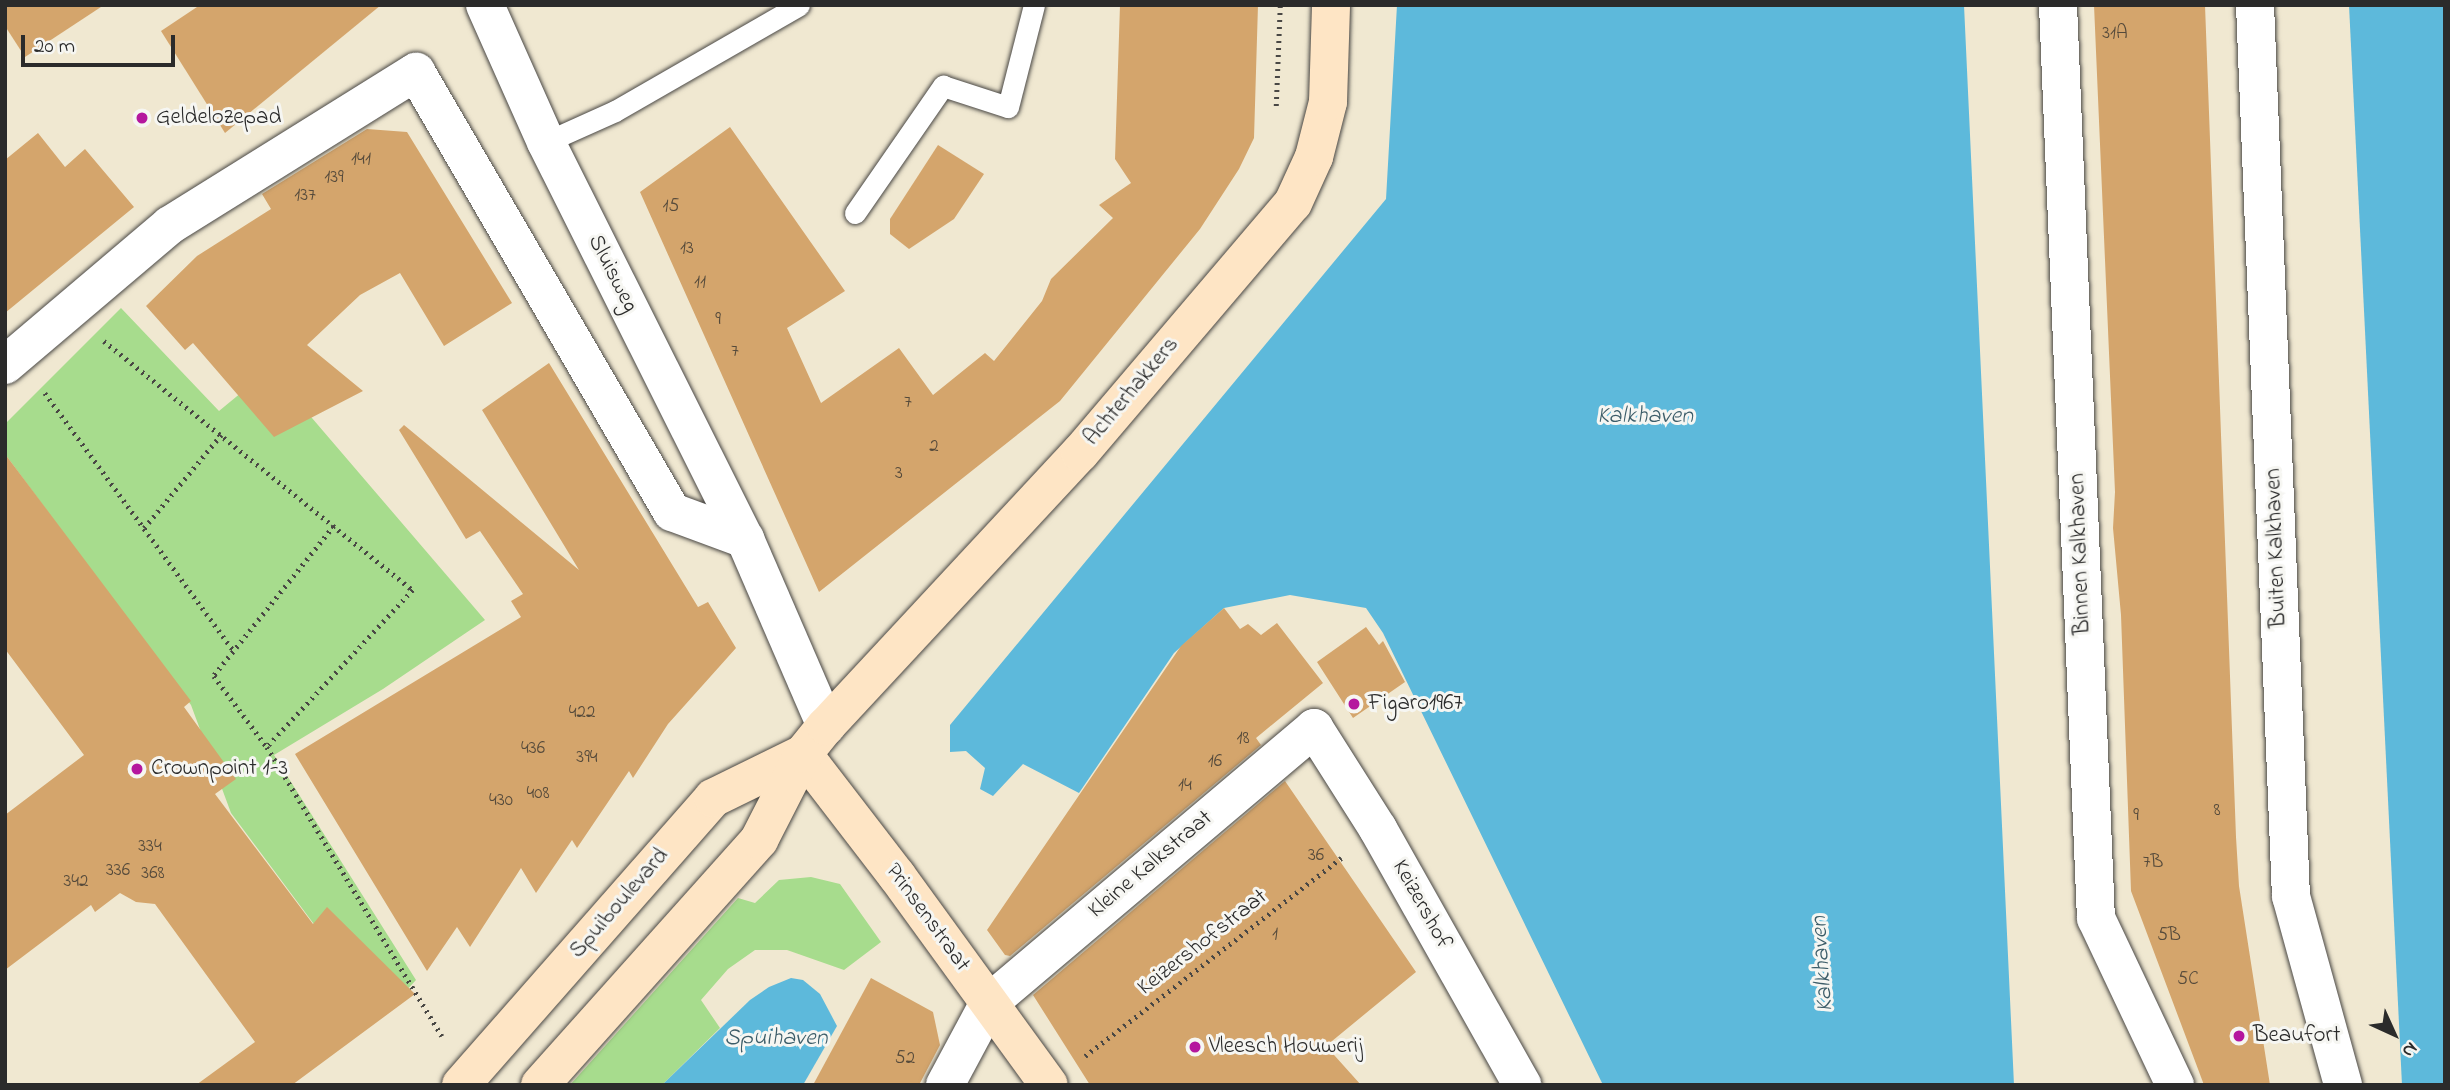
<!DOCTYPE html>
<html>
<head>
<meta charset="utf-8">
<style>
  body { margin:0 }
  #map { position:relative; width:2450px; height:1090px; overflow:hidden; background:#f0e8d1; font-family:"Indie Flower",sans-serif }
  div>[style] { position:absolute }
  .green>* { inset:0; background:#a7dc8d }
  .water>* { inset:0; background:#5db9db }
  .building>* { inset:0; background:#d4a56c }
  .path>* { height:4.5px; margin-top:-2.25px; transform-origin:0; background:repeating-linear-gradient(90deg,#494744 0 2px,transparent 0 7px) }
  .roads { filter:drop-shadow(0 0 2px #494744) drop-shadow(0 0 2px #494744) }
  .lane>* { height:21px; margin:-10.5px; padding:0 10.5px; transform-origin:10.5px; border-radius:10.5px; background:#fff }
  .street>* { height:38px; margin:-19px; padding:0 19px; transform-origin:19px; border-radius:19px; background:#fff }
  .secondary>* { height:38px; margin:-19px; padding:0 19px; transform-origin:19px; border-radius:19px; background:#fee5c5 }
  .dots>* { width:19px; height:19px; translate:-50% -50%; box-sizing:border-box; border:4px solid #f6f6f2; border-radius:50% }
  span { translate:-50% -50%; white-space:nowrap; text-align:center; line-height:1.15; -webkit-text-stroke:6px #f6f6f2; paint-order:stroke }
  .number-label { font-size:19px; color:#554a3b }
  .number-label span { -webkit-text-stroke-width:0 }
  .poi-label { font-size:23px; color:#2b2b2b }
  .left { translate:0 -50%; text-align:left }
  .street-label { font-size:23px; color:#2b2b2b }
  .water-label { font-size:24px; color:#3c5d69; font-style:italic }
  .frame { position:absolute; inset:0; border:7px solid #2b2b2b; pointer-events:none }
  .north { position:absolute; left:2359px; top:999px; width:70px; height:70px; -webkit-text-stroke:5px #f6f6f2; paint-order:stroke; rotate:135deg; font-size:19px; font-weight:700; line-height:28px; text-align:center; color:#2b2b2b }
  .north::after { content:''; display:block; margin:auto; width:24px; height:32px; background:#2b2b2b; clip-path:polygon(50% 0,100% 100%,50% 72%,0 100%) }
  .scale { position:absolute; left:21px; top:35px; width:154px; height:32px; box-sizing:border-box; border:4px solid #2b2b2b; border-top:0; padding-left:9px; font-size:21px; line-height:24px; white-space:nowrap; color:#2b2b2b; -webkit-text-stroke:5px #f6f6f2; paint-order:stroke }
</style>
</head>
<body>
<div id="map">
  <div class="green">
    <i style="clip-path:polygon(121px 308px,219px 411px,270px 369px,485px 620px,383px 689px,274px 755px,416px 980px,380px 1019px,375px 1006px,231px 813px,191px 705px,5px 454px,5px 424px)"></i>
    <i style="clip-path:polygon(811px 877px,840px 884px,881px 942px,844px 970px,787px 950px,755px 950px,728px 969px,701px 1000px,720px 1028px,662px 1085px,570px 1085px,738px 898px,755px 903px,779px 880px)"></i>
  </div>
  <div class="water">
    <i style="clip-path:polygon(1397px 5px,1964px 5px,2014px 1085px,1603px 1085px,1383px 633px,1366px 608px,1290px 595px,1224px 608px,1174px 653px,1079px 793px,1023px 764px,993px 796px,980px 789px,985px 768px,966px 751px,950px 752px,950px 725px,1386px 199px)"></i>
    <i style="clip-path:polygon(2349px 5px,2445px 5px,2445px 1085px,2402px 1085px)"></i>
    <i style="clip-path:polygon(791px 978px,803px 980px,820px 994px,837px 1026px,803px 1085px,662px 1085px,750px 1000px,769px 987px)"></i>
  </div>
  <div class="building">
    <i style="clip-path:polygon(5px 5px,104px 5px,25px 57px,5px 26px)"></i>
    <i style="clip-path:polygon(200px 5px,381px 5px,225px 133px,161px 31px)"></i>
    <i style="clip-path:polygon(1120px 5px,1258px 5px,1254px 138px,1239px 169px,1200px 229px,1060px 401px,819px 592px,640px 192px,730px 127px,845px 291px,787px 328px,821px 403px,899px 348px,933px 395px,985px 353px,994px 361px,1042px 301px,1051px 279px,1113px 218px,1099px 205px,1131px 183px,1115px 159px)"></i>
    <i style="clip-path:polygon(2094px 5px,2205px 5px,2236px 837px,2239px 886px,2270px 1085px,2204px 1085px,2131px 891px,2121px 615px,2113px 528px,2115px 492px)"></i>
    <i style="clip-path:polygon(367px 129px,407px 132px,512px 303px,444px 346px,400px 273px,360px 295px,307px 345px,363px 391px,274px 437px,193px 343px,185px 350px,146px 306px,197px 256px,271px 209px,262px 194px)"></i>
    <i style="clip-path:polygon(38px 133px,65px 167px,85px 149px,134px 207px,5px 313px,5px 160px)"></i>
    <i style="clip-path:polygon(938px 145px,984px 174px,954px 219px,909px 249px,890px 234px,890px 219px)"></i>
    <i style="clip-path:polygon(549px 363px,698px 607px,708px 602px,736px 648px,668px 724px,633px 778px,629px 771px,577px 848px,572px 840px,536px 893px,521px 868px,470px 947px,457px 927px,427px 971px,295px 754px,521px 617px,511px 601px,523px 594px,480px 531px,466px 539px,399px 430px,404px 425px,579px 570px,482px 410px)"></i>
    <i style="clip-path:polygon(5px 454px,191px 701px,184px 707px,236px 779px,215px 794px,313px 924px,327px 907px,415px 994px,292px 1085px,196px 1085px,255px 1042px,155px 904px,136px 902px,120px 893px,95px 912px,91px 905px,5px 970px,5px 815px,84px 755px,5px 649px)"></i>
    <i style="clip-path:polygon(1224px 608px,1240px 629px,1248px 624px,1261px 635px,1277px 623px,1323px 683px,1256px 738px,1261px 745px,1010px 956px,1005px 955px,987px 930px,1181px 646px)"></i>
    <i style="clip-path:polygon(1366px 627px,1379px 645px,1383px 641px,1405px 682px,1353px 718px,1317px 662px)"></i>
    <i style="clip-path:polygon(1285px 781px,1416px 972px,1326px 1046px,1361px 1085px,1090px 1085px,1033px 995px)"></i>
    <i style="clip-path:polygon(871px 978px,933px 1012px,940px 1045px,919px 1085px,813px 1085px)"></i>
  </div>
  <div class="path">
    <i style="left:1276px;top:106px;width:101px;rotate:-87.7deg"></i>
    <i style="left:104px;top:341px;width:397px;rotate:38.9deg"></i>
    <i style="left:413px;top:590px;width:214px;rotate:132.9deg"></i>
    <i style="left:45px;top:393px;width:320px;rotate:53.8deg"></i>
    <i style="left:334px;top:526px;width:192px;rotate:128.7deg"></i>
    <i style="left:214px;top:676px;width:89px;rotate:53.3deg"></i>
    <i style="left:267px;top:747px;width:338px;rotate:58.8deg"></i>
    <i style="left:144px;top:528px;width:121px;rotate:-50.4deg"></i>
    <i style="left:1085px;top:1056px;width:324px;rotate:-37.7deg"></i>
  </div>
  <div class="roads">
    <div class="lane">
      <i style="left:546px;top:142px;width:76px;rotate:-24.2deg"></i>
      <i style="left:615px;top:111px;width:212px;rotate:-29.9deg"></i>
      <i style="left:855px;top:213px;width:155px;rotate:-55.3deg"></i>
      <i style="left:943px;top:86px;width:68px;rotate:17.9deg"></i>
      <i style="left:1008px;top:107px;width:105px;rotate:-75.7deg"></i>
    </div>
    <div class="street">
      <i style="left:485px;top:5px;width:150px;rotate:66deg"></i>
      <i style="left:546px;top:142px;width:444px;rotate:63.4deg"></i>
      <i style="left:745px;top:539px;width:204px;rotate:66.6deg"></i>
      <i style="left:2058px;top:5px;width:914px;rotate:87.62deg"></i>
      <i style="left:2096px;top:918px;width:185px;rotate:64.7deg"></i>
      <i style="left:2255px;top:5px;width:892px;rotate:87.69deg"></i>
      <i style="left:2291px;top:896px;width:196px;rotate:74.6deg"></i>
      <i style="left:5px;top:365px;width:216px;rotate:-40.3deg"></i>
      <i style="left:170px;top:225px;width:290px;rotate:-31.9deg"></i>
      <i style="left:416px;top:72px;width:509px;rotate:59.81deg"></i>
      <i style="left:672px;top:512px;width:78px;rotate:20.3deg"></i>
      <i style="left:945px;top:1085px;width:93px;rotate:-61.8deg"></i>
      <i style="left:989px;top:1003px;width:426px;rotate:-40.2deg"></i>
      <i style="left:1314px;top:728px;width:120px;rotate:57.6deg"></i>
      <i style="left:1378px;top:829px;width:294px;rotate:60.6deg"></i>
    </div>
    <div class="secondary">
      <i style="left:803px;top:754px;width:154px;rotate:52.4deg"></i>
      <i style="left:897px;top:876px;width:258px;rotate:54deg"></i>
      <i style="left:461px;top:1085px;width:382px;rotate:-48.7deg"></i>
      <i style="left:713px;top:798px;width:100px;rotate:-26.1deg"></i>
      <i style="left:540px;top:1085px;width:329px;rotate:-48.2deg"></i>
      <i style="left:759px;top:840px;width:97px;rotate:-62.9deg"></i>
      <i style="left:803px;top:754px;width:36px;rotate:-51deg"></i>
      <i style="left:826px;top:726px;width:373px;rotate:-47.1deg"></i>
      <i style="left:1080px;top:453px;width:328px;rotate:-49.6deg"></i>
      <i style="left:1293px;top:203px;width:51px;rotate:-65.5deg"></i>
      <i style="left:1314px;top:157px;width:57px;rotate:-75.7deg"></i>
      <i style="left:1328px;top:102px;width:97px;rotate:-88.2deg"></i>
    </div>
  </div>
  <div class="dots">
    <i style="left:142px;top:118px;background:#b5179e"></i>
    <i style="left:1354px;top:704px;background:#b5179e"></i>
    <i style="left:137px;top:769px;background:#b5179e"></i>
    <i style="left:2239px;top:1036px;background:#b5179e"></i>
    <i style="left:1195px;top:1047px;background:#b5179e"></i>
  </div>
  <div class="number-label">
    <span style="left:2115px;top:34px">31A</span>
    <span style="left:361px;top:160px">141</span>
    <span style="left:334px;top:178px">139</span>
    <span style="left:305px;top:196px">137</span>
    <span style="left:671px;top:207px">15</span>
    <span style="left:687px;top:249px">13</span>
    <span style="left:700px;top:283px">11</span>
    <span style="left:718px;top:320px">9</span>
    <span style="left:735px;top:352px">7</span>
    <span style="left:908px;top:403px">7</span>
    <span style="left:934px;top:447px">2</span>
    <span style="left:899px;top:474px">3</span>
    <span style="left:582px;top:713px">422</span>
    <span style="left:1243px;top:739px">18</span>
    <span style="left:533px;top:749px">436</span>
    <span style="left:587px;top:758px">394</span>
    <span style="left:1215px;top:762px">16</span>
    <span style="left:1185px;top:786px">14</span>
    <span style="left:538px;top:794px">408</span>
    <span style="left:501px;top:801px">430</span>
    <span style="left:2217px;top:811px">8</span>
    <span style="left:2136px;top:816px">9</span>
    <span style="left:150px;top:847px">334</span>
    <span style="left:1316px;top:856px">36</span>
    <span style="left:2153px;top:863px">7B</span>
    <span style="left:118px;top:871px">336</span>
    <span style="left:153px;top:874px">368</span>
    <span style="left:76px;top:882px">342</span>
    <span style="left:1275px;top:935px">1</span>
    <span style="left:2169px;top:936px">5B</span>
    <span style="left:2188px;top:980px">5C</span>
    <span style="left:905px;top:1059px">52</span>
  </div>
  <div class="poi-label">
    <span class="left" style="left:156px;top:118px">Geldelozepad</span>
    <span class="left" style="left:1368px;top:704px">Figaro1967</span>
    <span class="left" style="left:151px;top:769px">Crownpoint 1-3</span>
    <span class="left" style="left:2253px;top:1036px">Beaufort</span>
    <span class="left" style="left:1209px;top:1047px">Vleesch Houwerij</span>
  </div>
  <div class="street-label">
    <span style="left:612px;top:274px;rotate:63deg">Sluisweg</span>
    <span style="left:1132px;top:392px;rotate:-50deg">Achterhakkers</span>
    <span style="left:2277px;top:548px;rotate:-92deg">Buiten Kalkhaven</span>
    <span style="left:2081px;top:554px;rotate:-92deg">Binnen Kalkhaven</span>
    <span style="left:1151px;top:865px;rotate:-40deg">Kleine Kalkstraat</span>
    <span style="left:620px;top:904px;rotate:-49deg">Spuiboulevard</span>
    <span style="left:1421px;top:905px;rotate:61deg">Keizershof</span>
    <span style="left:927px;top:918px;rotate:54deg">Prinsenstraat</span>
    <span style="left:1203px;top:943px;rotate:-38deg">Keizershofstraat</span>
  </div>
  <div class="water-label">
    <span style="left:1645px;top:417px">Kalkhaven</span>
    <span style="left:1823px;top:964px;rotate:-94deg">Kalkhaven</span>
    <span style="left:776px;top:1039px">Spuihaven</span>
  </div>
  <div class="frame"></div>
  <div class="north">N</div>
  <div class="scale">20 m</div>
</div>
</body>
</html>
